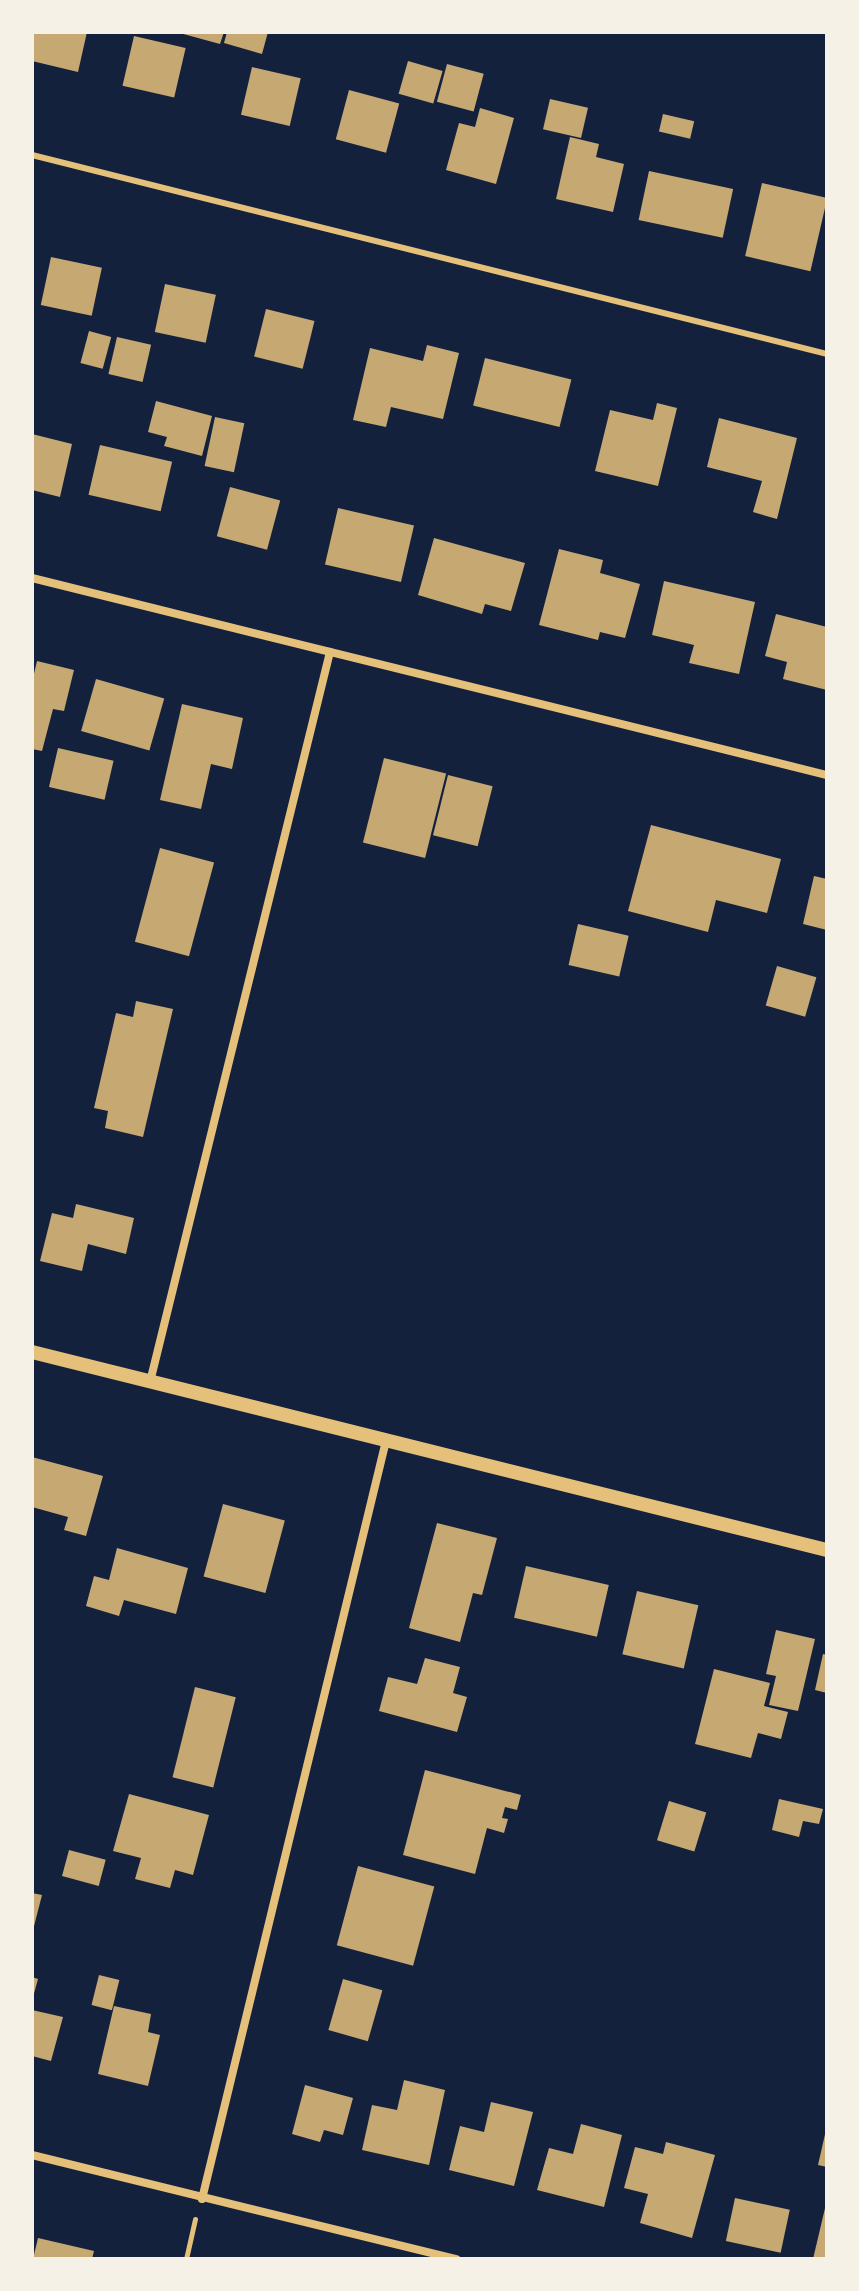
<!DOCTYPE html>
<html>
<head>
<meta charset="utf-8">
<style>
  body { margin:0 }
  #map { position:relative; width:859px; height:2291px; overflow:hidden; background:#14213d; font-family:Barlow,sans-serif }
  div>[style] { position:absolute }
  .building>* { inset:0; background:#c6a872; transform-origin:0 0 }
  .path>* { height:5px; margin:-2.5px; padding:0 2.5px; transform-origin:2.5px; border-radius:2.5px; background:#e5c07b }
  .service>* { height:6px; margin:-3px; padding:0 3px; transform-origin:3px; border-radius:3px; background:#e5c07b }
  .minor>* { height:8px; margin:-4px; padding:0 4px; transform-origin:4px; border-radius:4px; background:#e5c07b }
  .tertiary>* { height:14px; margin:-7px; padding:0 7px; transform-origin:7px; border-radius:7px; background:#e5c07b }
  span { translate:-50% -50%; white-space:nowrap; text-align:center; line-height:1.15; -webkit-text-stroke:6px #f6f1e7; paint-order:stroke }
  .frame { position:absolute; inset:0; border:34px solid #f6f1e7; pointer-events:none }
</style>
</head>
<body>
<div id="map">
  <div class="building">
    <i style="clip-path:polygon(34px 32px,87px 32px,78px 72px,32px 61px)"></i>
    <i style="clip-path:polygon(176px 32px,224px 32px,220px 44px)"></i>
    <i style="clip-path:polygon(227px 32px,268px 32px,262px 54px,224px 43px)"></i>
    <i style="left:134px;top:36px;width:53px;height:51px;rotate:13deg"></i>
    <i style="left:408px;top:61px;width:36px;height:34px;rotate:16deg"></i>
    <i style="left:447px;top:64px;width:38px;height:39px;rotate:15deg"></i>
    <i style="left:252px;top:67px;width:50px;height:49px;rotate:13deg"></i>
    <i style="left:349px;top:90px;width:52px;height:51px;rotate:15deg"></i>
    <i style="left:550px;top:99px;width:39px;height:31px;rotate:13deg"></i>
    <i style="clip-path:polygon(480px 108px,514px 118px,496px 184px,446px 170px,459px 123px,475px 127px)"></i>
    <i style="left:663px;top:114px;width:32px;height:18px;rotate:13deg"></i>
    <i style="clip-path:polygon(570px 137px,599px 144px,596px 157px,624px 164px,613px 212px,556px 199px)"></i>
    <i style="left:649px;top:171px;width:86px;height:50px;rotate:12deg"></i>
    <i style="left:762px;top:183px;width:67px;height:75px;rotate:13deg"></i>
    <i style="left:51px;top:257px;width:52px;height:49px;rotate:12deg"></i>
    <i style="left:165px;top:284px;width:52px;height:49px;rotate:12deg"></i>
    <i style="left:266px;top:309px;width:50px;height:49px;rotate:14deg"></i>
    <i style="left:89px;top:331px;width:23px;height:33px;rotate:15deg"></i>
    <i style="left:117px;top:337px;width:35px;height:38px;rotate:13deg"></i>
    <i style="clip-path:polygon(427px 345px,459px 353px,443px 419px,391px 407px,386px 427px,353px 420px,370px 348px,423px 361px)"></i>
    <i style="left:485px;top:358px;width:89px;height:49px;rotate:14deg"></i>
    <i style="clip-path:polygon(156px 401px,212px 416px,202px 456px,164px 446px,167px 437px,148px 432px)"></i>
    <i style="clip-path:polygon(657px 403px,677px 408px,658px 486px,595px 471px,610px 410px,653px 420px)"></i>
    <i style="left:215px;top:417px;width:30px;height:50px;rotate:12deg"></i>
    <i style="clip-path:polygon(719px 418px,797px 438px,777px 519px,753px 512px,762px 481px,707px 467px)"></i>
    <i style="clip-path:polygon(32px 434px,72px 444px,60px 497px,32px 490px)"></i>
    <i style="left:100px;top:445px;width:74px;height:51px;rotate:13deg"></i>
    <i style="left:230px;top:487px;width:52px;height:51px;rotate:15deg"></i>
    <i style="left:338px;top:508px;width:78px;height:58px;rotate:13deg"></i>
    <i style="clip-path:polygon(434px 538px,525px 563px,511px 611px,485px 604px,482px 614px,418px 595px)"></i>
    <i style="clip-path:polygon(559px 549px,603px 560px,600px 573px,640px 584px,625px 638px,600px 632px,598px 640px,539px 625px)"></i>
    <i style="clip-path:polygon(664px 581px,755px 602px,739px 674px,689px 663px,694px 645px,652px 635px)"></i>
    <i style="clip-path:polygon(776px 614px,827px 627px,827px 690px,783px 679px,787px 662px,765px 656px)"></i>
    <i style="clip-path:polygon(37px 661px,74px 670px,64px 711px,53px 709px,42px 751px,32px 749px,32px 682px)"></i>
    <i style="left:96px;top:679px;width:71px;height:54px;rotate:16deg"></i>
    <i style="clip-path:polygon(182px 704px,243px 718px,232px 769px,211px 764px,201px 809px,160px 800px)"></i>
    <i style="left:58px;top:748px;width:57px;height:40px;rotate:13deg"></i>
    <i style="left:384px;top:758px;width:64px;height:87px;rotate:14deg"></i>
    <i style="left:448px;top:775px;width:46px;height:62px;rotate:14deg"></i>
    <i style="clip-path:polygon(651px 825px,781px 859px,767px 913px,716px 900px,708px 932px,628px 911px)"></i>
    <i style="left:160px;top:848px;width:56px;height:97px;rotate:15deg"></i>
    <i style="clip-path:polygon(814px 876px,827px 879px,827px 930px,803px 924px)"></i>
    <i style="left:578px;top:924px;width:52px;height:42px;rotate:13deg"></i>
    <i style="left:777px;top:966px;width:41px;height:41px;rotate:16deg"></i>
    <i style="clip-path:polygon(136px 1001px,173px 1009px,143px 1137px,105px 1128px,108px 1111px,94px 1108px,116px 1013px,133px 1017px)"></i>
    <i style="clip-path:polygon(76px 1204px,134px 1218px,126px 1254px,88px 1244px,82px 1271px,40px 1261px,52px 1213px,73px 1218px)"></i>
    <i style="clip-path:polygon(32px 1457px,103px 1476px,86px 1536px,64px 1530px,68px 1517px,32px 1507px)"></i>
    <i style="left:223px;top:1504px;width:64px;height:75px;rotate:15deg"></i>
    <i style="clip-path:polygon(437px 1523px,497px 1538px,482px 1595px,473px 1593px,460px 1642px,409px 1628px)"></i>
    <i style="clip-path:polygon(117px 1548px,188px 1568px,176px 1614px,124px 1600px,119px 1616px,86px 1606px,94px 1576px,109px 1580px)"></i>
    <i style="left:526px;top:1566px;width:85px;height:53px;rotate:13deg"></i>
    <i style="left:637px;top:1591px;width:63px;height:65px;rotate:13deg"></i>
    <i style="clip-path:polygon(776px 1630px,815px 1639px,798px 1711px,769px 1705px,776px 1676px,766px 1674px)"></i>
    <i style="clip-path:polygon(823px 1654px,827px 1655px,827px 1693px,815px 1690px)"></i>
    <i style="clip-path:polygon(425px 1658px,460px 1667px,453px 1693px,467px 1697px,457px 1732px,379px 1711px,388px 1677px,417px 1684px)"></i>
    <i style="clip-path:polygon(714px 1669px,770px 1683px,764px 1706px,788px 1712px,781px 1739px,758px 1733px,751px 1758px,695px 1744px)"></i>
    <i style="left:195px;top:1687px;width:42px;height:93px;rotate:14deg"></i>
    <i style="clip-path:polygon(425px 1770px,521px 1795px,517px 1810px,505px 1807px,502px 1818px,508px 1819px,504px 1833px,487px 1828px,475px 1874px,403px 1855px)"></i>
    <i style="clip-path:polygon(129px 1794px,209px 1815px,193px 1875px,175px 1870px,170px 1888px,135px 1879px,141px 1858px,113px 1851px)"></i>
    <i style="clip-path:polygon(779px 1799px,823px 1809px,819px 1824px,803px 1821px,799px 1837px,772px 1830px)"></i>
    <i style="left:669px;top:1801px;width:39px;height:41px;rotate:17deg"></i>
    <i style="left:69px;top:1850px;width:38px;height:27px;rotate:15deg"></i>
    <i style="left:358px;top:1866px;width:79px;height:82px;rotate:15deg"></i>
    <i style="clip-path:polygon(32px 1893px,42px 1895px,33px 1930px,32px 1930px)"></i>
    <i style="left:99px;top:1975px;width:21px;height:31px;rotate:14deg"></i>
    <i style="clip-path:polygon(32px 1977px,38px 1979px,33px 1997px,32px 1997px)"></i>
    <i style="left:343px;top:1979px;width:41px;height:53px;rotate:16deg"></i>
    <i style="clip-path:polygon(114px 2006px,151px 2014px,148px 2032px,160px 2035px,148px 2086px,98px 2074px)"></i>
    <i style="clip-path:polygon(32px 2010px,63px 2017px,51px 2061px,32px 2056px)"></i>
    <i style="clip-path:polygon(404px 2080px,445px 2090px,429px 2165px,362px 2150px,372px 2105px,397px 2110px)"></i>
    <i style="clip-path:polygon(305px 2085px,353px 2098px,343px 2135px,324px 2130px,320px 2142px,292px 2134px)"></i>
    <i style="clip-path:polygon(491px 2102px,533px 2112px,514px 2186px,449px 2170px,460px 2126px,484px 2132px)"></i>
    <i style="clip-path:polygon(581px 2124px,622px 2135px,604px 2207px,537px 2190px,549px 2148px,573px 2154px)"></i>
    <i style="clip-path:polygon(826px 2130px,827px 2130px,827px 2167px,818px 2165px)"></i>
    <i style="clip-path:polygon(666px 2142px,715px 2155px,692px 2238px,640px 2223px,648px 2194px,624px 2188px,635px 2147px,663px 2154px)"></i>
    <i style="left:735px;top:2198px;width:56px;height:44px;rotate:12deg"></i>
    <i style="clip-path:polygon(826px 2204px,827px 2259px,813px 2259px)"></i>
    <i style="clip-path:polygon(38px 2238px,94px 2251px,92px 2259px,33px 2259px)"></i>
  </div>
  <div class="path">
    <i style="left:186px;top:2259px;width:41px;rotate:-77.3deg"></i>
  </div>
  <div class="service">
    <i style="left:32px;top:155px;width:820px;rotate:14.05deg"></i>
  </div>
  <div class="minor">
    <i style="left:32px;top:578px;width:819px;rotate:13.92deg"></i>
    <i style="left:150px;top:1382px;width:752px;rotate:-76.15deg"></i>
    <i style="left:32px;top:2155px;width:437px;rotate:13.8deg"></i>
    <i style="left:202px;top:2199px;width:780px;rotate:-76.36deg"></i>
  </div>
  <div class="tertiary">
    <i style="left:32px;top:1352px;width:819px;rotate:13.99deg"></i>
  </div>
  <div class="frame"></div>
</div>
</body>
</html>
